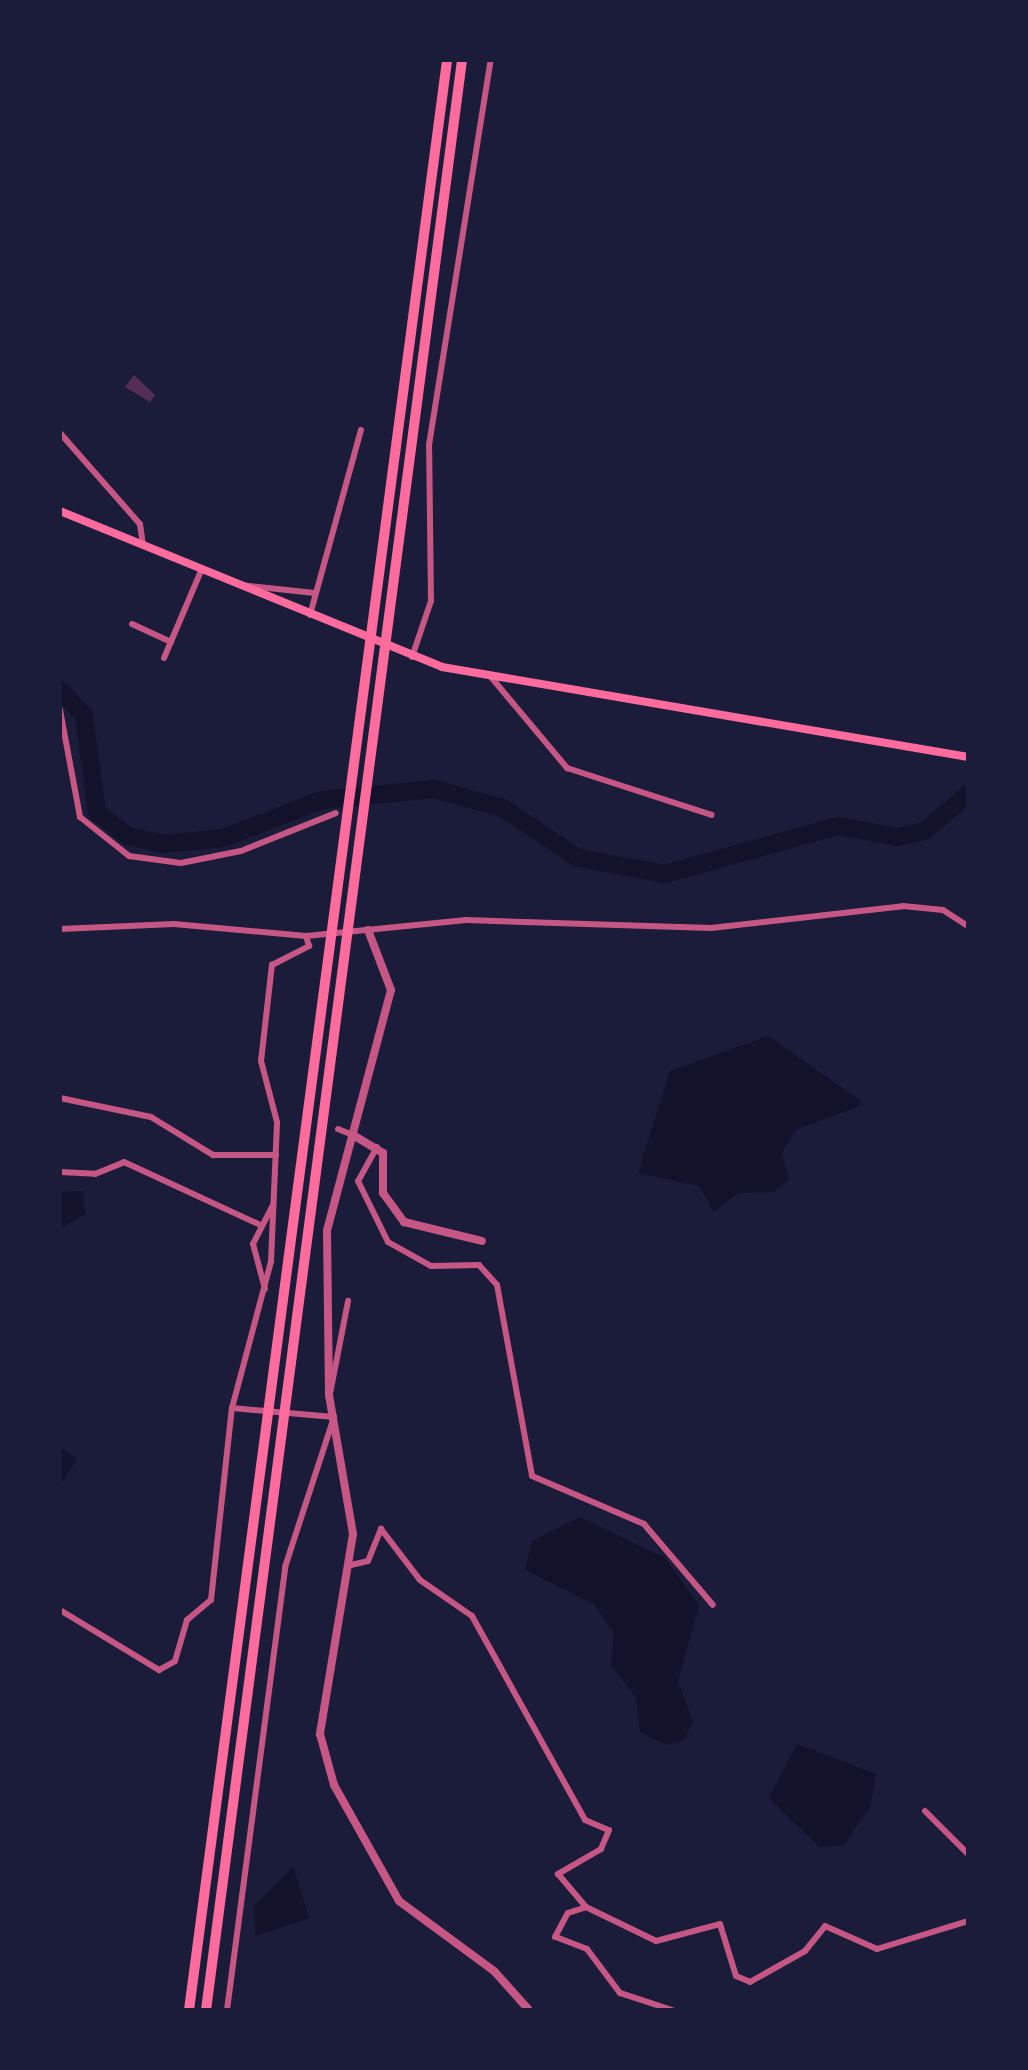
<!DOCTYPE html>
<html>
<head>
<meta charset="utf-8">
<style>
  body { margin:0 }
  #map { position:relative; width:1028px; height:2070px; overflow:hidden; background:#1b1b3a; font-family:"Sofia Sans Condensed",sans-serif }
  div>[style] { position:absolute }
  .water>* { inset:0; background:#12122b }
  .river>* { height:18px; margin:-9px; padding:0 9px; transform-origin:9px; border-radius:9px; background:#12122b }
  .building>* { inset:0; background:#542f53 }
  .minor>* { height:6px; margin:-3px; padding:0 3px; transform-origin:3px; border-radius:3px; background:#c65784 }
  .tertiary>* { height:8px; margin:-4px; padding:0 4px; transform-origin:4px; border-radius:4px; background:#c65784 }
  .secondary>* { height:8px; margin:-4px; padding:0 4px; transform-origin:4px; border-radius:4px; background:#ff6b9d }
  .motorway>* { height:10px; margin:-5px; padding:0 5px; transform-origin:5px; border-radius:5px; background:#ff6b9d }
  span { translate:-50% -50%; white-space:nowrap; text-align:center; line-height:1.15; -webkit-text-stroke:9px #1b1b3a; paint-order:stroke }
  .frame { position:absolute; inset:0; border:62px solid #1b1b3a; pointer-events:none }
</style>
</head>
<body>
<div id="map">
  <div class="water">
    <i style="clip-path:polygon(768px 1036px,861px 1101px,858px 1107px,795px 1130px,782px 1153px,789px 1179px,774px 1192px,738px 1193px,714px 1212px,699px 1186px,638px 1173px,670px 1071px)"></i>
    <i style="clip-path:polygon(83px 1191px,85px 1214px,60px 1229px,60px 1192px)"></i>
    <i style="clip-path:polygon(62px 1449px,77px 1458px,60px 1486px,60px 1450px)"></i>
    <i style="clip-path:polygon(580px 1517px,665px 1558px,699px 1605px,678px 1682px,693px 1721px,684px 1740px,666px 1745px,640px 1732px,636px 1698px,611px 1665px,614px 1633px,594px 1604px,525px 1570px,532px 1541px)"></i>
    <i style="clip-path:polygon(797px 1744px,876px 1774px,871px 1805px,844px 1845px,819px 1847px,769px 1798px)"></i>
    <i style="clip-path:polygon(293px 1867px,309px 1918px,256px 1936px,254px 1906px)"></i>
  </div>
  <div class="river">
    <i style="left:60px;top:690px;width:35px;rotate:47deg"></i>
    <i style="left:84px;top:716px;width:97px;rotate:82.3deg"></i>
    <i style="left:97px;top:812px;width:39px;rotate:38deg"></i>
    <i style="left:128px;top:836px;width:35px;rotate:13deg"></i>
    <i style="left:162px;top:844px;width:61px;rotate:-5.6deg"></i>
    <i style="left:223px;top:838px;width:106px;rotate:-21deg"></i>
    <i style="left:322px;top:800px;width:113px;rotate:-5.6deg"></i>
    <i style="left:434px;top:789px;width:72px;rotate:15.4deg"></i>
    <i style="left:503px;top:808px;width:90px;rotate:33.7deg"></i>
    <i style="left:578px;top:858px;width:88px;rotate:10.4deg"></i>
    <i style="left:665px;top:874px;width:180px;rotate:-15.5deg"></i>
    <i style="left:838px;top:826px;width:61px;rotate:10.4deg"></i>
    <i style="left:898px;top:837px;width:28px;rotate:-13deg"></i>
    <i style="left:925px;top:831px;width:57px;rotate:-40.7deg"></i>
  </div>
  <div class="building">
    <i style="clip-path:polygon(134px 375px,155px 395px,150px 402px,125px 387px)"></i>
  </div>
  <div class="minor">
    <i style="left:60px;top:433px;width:121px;rotate:48.7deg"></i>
    <i style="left:140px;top:524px;width:21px;rotate:82deg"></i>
    <i style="left:240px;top:585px;width:75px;rotate:6.1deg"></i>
    <i style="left:310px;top:615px;width:192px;rotate:-74.6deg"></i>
    <i style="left:132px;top:624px;width:43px;rotate:24.8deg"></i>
    <i style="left:412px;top:657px;width:59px;rotate:-71.3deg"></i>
    <i style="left:431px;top:601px;width:156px;rotate:-90.7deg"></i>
    <i style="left:429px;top:445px;width:390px;rotate:-80.9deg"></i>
    <i style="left:164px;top:658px;width:95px;rotate:-67deg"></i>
    <i style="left:491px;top:677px;width:119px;rotate:50.1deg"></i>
    <i style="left:567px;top:768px;width:152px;rotate:18deg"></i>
    <i style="left:60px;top:710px;width:109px;rotate:79.4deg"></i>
    <i style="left:80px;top:817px;width:63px;rotate:38.5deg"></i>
    <i style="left:129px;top:856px;width:52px;rotate:7.7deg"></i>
    <i style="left:181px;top:863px;width:61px;rotate:-11.3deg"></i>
    <i style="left:241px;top:851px;width:102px;rotate:-21.8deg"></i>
    <i style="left:60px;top:929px;width:114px;rotate:-2.5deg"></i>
    <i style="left:174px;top:924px;width:133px;rotate:5.2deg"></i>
    <i style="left:306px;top:936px;width:161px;rotate:-5.7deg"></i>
    <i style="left:466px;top:920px;width:245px;rotate:1.9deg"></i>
    <i style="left:711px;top:928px;width:193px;rotate:-6.5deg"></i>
    <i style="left:903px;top:906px;width:40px;rotate:5.7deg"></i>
    <i style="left:943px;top:910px;width:30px;rotate:33deg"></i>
    <i style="left:60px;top:1098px;width:93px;rotate:11.8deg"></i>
    <i style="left:151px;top:1117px;width:73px;rotate:31.5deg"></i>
    <i style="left:213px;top:1155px;width:63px"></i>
    <i style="left:338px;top:1129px;width:16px;rotate:22deg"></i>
    <i style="left:377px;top:1147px;width:39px;rotate:119deg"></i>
    <i style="left:358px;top:1181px;width:68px;rotate:63.8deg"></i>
    <i style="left:388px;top:1242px;width:49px;rotate:29.2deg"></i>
    <i style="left:431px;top:1266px;width:48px;rotate:-1.2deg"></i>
    <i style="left:479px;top:1265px;width:27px;rotate:48deg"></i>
    <i style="left:497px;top:1285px;width:194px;rotate:79.6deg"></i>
    <i style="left:532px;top:1476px;width:122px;rotate:23.2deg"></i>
    <i style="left:644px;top:1524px;width:106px;rotate:49.6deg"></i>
    <i style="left:60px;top:1172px;width:35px;rotate:3deg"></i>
    <i style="left:95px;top:1174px;width:31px;rotate:-22deg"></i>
    <i style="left:124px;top:1162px;width:148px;rotate:24.8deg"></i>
    <i style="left:265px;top:1289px;width:47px;rotate:-104.9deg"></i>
    <i style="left:253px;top:1244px;width:44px;rotate:-62.9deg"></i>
    <i style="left:330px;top:1394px;width:95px;rotate:-79deg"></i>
    <i style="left:351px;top:1565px;width:17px;rotate:-13deg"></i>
    <i style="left:368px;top:1561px;width:35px;rotate:-68deg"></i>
    <i style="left:381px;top:1529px;width:64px;rotate:52.6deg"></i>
    <i style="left:420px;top:1580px;width:63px;rotate:34.7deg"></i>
    <i style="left:472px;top:1616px;width:233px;rotate:61deg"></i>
    <i style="left:585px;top:1820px;width:26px;rotate:23deg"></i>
    <i style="left:609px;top:1830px;width:21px;rotate:113deg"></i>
    <i style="left:601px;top:1849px;width:50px;rotate:149.8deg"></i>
    <i style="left:558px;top:1874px;width:43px;rotate:49.7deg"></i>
    <i style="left:60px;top:1610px;width:116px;rotate:31.2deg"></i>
    <i style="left:159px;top:1670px;width:18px;rotate:-29deg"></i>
    <i style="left:175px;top:1661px;width:43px;rotate:-73.7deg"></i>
    <i style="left:187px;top:1620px;width:31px;rotate:-40deg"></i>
    <i style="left:211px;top:1600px;width:193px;rotate:-83.8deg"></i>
    <i style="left:232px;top:1408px;width:152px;rotate:-75.1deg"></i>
    <i style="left:271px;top:1261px;width:139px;rotate:-87.5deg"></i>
    <i style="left:277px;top:1122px;width:63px;rotate:-104.7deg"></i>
    <i style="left:261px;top:1061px;width:97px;rotate:-83.5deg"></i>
    <i style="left:272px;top:965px;width:42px;rotate:-27.2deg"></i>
    <i style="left:309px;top:946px;width:10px;rotate:-107deg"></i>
    <i style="left:925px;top:1811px;width:61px;rotate:45deg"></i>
    <i style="left:227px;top:2010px;width:447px;rotate:-82.5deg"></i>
    <i style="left:285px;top:1567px;width:158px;rotate:-71.9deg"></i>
    <i style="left:334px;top:1417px;width:102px;rotate:-175deg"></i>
    <i style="left:672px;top:2010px;width:55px;rotate:-161.9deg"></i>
    <i style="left:620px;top:1993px;width:55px;rotate:-126.9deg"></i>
    <i style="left:587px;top:1949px;width:34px;rotate:-159deg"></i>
    <i style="left:555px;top:1937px;width:27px;rotate:-62deg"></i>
    <i style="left:568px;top:1913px;width:19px;rotate:-18deg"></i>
    <i style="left:586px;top:1907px;width:78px;rotate:25.9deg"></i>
    <i style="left:656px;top:1941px;width:66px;rotate:-14.9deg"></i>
    <i style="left:720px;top:1924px;width:54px;rotate:72.9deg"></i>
    <i style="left:736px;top:1976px;width:15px;rotate:23deg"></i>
    <i style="left:750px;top:1982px;width:63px;rotate:-29.4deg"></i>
    <i style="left:805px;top:1951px;width:32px;rotate:-51deg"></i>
    <i style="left:825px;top:1926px;width:57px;rotate:23.9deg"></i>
    <i style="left:877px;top:1949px;width:95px;rotate:-17.1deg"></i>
  </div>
  <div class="tertiary">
    <i style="left:368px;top:930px;width:64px;rotate:69deg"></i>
    <i style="left:391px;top:990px;width:249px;rotate:104.9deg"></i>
    <i style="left:327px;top:1231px;width:164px;rotate:89.3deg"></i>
    <i style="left:329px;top:1395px;width:141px;rotate:80.2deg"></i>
    <i style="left:353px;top:1534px;width:203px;rotate:99.4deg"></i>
    <i style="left:320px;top:1734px;width:53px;rotate:74.6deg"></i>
    <i style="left:334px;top:1785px;width:133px;rotate:60.7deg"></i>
    <i style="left:399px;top:1901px;width:118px;rotate:36.4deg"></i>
    <i style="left:494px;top:1971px;width:52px;rotate:48.1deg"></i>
    <i style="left:353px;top:1135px;width:35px;rotate:31deg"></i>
    <i style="left:383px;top:1153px;width:40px;rotate:90deg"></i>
    <i style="left:383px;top:1193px;width:36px;rotate:54deg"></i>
    <i style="left:404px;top:1222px;width:80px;rotate:13.7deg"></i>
  </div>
  <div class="secondary">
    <i style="left:60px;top:511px;width:413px;rotate:22.2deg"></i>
    <i style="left:442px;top:667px;width:534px;rotate:9.71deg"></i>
  </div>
  <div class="motorway">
    <i style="left:189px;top:2010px;width:1967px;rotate:-82.46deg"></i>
    <i style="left:206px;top:2010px;width:1967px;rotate:-82.52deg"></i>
  </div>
  <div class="frame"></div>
</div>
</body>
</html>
